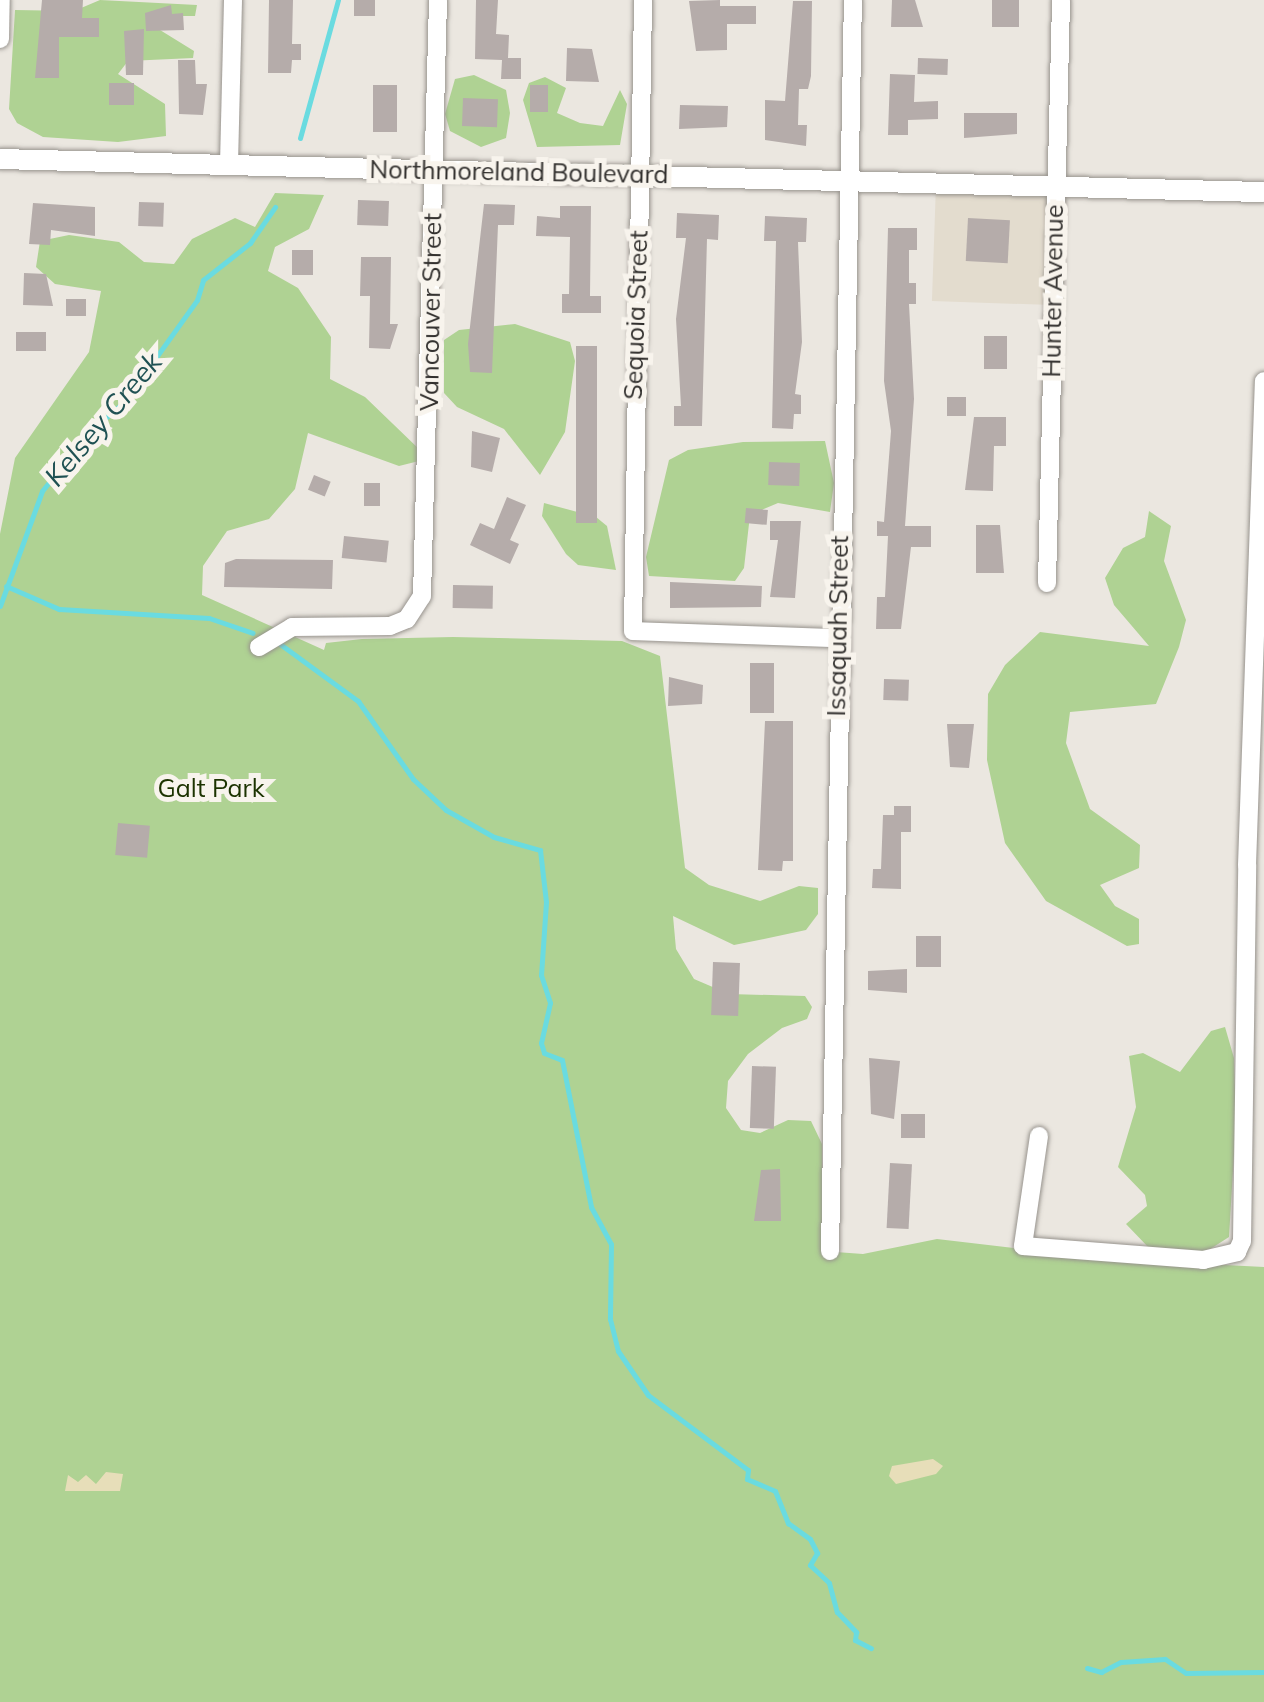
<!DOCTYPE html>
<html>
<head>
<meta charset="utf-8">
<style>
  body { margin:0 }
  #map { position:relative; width:1264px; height:1702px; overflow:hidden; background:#ebe7e0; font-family:Mulish,sans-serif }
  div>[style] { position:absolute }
  .built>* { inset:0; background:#e3dcce; transform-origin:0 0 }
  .green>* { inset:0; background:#afd293 }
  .sand>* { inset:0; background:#e7deb9 }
  .stream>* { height:5px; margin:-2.5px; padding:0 2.5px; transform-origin:2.5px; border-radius:2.5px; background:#6adbe0 }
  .building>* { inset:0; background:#b5acaa; transform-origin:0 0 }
  .roads { filter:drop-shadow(0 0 2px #97938d) drop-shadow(0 0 2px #97938d) }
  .minor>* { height:18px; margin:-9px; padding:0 9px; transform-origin:9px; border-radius:9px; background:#fff }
  .tertiary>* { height:20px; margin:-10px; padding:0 10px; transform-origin:10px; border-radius:10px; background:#fff }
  span { translate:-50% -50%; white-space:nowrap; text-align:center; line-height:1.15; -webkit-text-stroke:10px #f8f4ed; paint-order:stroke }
  .street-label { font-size:25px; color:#32302e }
  .park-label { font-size:25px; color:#1c3301 }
  .water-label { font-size:28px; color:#1f5153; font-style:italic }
</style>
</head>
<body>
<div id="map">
  <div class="built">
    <i style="left:936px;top:184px;width:120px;height:117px;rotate:2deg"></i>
  </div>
  <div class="green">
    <i style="clip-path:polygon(100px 0,197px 5px,195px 16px,165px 16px,160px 30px,194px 51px,193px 58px,128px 61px,118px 74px,165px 104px,166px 136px,118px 142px,43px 137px,17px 123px,9px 109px,15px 10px,74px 11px)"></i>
    <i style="clip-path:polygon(474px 75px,506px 90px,510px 113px,506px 138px,481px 147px,450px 131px,445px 114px,455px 79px)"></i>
    <i style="clip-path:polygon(545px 77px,566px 88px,557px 113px,580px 123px,603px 126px,620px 90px,627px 104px,620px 145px,537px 147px,523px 100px,529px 83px)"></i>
    <i style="clip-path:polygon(275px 193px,324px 195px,309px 229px,275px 247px,268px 271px,298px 288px,331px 337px,330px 379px,365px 397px,420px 450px,419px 461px,399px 466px,308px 433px,295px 489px,269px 519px,227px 531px,203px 566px,202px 595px,324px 650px,326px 643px,362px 639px,453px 637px,622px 641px,660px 656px,685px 868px,709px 885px,760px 901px,799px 886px,818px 888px,818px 914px,806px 930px,764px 939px,734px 945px,673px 916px,676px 949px,694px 979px,729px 994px,805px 996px,812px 1007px,807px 1019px,782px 1028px,748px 1054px,728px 1081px,726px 1108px,741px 1130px,760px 1133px,788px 1120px,811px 1121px,822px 1144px,822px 1251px,863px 1254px,937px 1239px,1109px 1259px,1264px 1267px,1264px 1702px,0 1702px,0 534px,15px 458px,89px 352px,101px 291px,55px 284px,36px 267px,40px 241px,69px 235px,119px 242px,144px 262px,174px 264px,192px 239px,235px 218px,255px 227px)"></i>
    <i style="clip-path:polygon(515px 324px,570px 342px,575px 361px,565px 432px,540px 475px,504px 429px,457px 407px,444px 393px,444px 340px,459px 330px)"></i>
    <i style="clip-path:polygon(825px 441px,834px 483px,830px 512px,778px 503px,750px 515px,744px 568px,735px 581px,649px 576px,646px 557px,669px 460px,688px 450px,743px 442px)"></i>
    <i style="clip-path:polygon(544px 503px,596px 517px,607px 526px,616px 570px,578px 565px,566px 554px,542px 516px)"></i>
    <i style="clip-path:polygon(1149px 511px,1171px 526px,1164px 561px,1186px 620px,1179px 647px,1156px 704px,1070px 712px,1066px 743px,1090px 809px,1140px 845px,1139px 868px,1100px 885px,1115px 906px,1139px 919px,1139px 944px,1127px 946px,1046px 901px,1005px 843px,987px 760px,988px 694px,1005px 665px,1040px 632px,1149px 646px,1114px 605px,1105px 578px,1123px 548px,1145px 537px)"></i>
    <i style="clip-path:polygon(1225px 1027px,1234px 1058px,1236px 1121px,1229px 1237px,1204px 1253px,1149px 1248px,1126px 1224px,1147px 1206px,1145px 1195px,1118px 1167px,1136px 1107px,1129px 1056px,1143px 1053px,1180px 1072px,1211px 1031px)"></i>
  </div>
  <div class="sand">
    <i style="clip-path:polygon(933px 1459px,943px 1466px,936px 1474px,896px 1484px,889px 1476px,892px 1466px)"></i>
    <i style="clip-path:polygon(106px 1472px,123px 1474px,120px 1491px,65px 1491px,68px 1475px,78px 1482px,86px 1475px,96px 1484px)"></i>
  </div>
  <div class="stream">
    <i style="left:300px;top:138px;width:143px;rotate:-74.6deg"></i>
    <i style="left:6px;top:586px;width:58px;rotate:23.5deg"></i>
    <i style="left:59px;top:609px;width:150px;rotate:3.4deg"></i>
    <i style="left:209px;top:618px;width:46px;rotate:18.8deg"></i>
    <i style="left:0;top:606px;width:122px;rotate:-69.9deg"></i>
    <i style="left:42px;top:491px;width:75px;rotate:-51.5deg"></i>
    <i style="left:89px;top:432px;width:46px;rotate:-40.6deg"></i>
    <i style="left:124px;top:402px;width:125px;rotate:-54.4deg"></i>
    <i style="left:197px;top:300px;width:21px;rotate:-73deg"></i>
    <i style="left:203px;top:280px;width:60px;rotate:-38.2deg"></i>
    <i style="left:250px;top:243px;width:44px;rotate:-55.2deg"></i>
    <i style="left:280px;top:644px;width:97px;rotate:36.2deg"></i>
    <i style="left:358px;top:701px;width:95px;rotate:54.8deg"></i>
    <i style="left:413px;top:779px;width:45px;rotate:43.2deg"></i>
    <i style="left:446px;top:810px;width:55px;rotate:29.4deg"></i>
    <i style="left:494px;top:837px;width:48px;rotate:15.8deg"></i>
    <i style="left:540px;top:850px;width:52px;rotate:83.4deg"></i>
    <i style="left:546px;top:902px;width:73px;rotate:93.9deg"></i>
    <i style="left:541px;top:975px;width:29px;rotate:72deg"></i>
    <i style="left:550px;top:1003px;width:41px;rotate:102.7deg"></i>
    <i style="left:541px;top:1043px;width:10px;rotate:73deg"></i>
    <i style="left:544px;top:1053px;width:19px;rotate:21deg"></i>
    <i style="left:562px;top:1060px;width:150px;rotate:78.8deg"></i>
    <i style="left:591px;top:1207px;width:42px;rotate:61.6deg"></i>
    <i style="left:611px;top:1244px;width:75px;rotate:90.8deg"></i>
    <i style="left:610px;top:1319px;width:33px;rotate:76deg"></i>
    <i style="left:618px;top:1351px;width:53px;rotate:55.7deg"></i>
    <i style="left:648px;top:1395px;width:125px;rotate:36.9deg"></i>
    <i style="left:748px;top:1470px;width:9px;rotate:96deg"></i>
    <i style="left:747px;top:1479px;width:30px;rotate:23deg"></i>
    <i style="left:775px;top:1491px;width:35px;rotate:68deg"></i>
    <i style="left:788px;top:1523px;width:27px;rotate:36deg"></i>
    <i style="left:810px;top:1539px;width:16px;rotate:63deg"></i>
    <i style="left:817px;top:1553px;width:14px;rotate:120deg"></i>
    <i style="left:810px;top:1565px;width:26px;rotate:43deg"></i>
    <i style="left:829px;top:1583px;width:30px;rotate:75deg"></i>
    <i style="left:837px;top:1612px;width:28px;rotate:46deg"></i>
    <i style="left:856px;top:1632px;width:8px;rotate:97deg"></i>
    <i style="left:855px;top:1640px;width:18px;rotate:27deg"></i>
    <i style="left:1087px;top:1668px;width:15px;rotate:16deg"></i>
    <i style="left:1101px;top:1672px;width:22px;rotate:-27deg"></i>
    <i style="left:1121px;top:1662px;width:44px;rotate:-3.9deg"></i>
    <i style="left:1165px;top:1659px;width:25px;rotate:34deg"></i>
    <i style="left:1186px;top:1673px;width:78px;rotate:-0.7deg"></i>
  </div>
  <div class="building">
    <i style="clip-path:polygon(42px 0,83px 0,82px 18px,99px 18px,99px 37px,59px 37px,59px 78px,35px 78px)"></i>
    <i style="clip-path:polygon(269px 0,293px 0,292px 44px,301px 44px,301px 60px,292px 60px,291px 73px,268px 73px)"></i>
    <i style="left:354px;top:0;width:21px;height:16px"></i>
    <i style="clip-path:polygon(476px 0,498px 0,496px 34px,509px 35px,508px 58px,521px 58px,521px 79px,501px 79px,502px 60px,475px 59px)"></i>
    <i style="clip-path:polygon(720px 0,720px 6px,756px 6px,756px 24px,727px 24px,727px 50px,696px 51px,689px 1px)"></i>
    <i style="clip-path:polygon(892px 0,915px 0,923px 27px,891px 27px)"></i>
    <i style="left:992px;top:0;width:27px;height:27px"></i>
    <i style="clip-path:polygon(793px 1px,812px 1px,811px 76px,808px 89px,799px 89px,798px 125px,807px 125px,806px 146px,765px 140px,765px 100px,785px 101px)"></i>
    <i style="clip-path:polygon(171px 5px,172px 14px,183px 13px,184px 30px,146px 31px,145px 13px)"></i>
    <i style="clip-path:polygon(144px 29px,143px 75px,126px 75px,124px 31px)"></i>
    <i style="clip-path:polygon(567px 48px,592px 49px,599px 82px,566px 81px)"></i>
    <i style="left:918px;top:58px;width:30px;height:16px;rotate:2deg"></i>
    <i style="clip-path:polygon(178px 60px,195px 60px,196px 84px,207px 84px,203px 115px,179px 114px)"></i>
    <i style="clip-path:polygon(890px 74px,915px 75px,914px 102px,938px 101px,938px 119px,908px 120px,908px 135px,888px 135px)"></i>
    <i style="left:109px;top:83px;width:25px;height:22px"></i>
    <i style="left:373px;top:85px;width:24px;height:47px"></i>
    <i style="left:530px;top:85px;width:18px;height:27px"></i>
    <i style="left:463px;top:98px;width:35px;height:28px;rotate:2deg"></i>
    <i style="clip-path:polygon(680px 105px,728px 106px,727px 127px,679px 129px)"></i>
    <i style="clip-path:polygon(964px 113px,1017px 113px,1017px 134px,964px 138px)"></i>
    <i style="left:358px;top:200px;width:31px;height:25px;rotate:2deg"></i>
    <i style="left:139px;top:202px;width:25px;height:24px;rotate:2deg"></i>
    <i style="clip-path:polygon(33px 203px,95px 207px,95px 236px,51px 230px,50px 245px,29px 244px)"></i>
    <i style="clip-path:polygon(484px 204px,515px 205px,514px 225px,498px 225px,492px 373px,470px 372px,468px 344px)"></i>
    <i style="clip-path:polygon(560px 206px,591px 206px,590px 296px,601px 296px,601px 313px,562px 313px,562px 294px,569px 294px,570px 237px,536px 236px,537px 216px,560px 218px)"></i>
    <i style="clip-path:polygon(677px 213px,719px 215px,718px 240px,707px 239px,702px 426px,674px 426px,674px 406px,681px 406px,676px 319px,686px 238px,676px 238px)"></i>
    <i style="clip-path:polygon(765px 216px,807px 218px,806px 242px,798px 242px,802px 342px,795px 394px,801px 395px,801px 414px,794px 414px,793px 429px,772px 428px,776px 241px,764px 241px)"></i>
    <i style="left:968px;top:218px;width:42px;height:43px;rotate:3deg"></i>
    <i style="clip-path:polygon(888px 228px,917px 228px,917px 250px,909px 250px,909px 283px,916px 283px,916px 304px,909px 304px,914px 399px,905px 526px,931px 526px,931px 547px,911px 547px,901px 629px,876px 629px,877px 597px,885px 597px,888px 536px,877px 536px,877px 521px,884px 522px,891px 431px,884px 381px)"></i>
    <i style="left:292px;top:250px;width:21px;height:25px"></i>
    <i style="clip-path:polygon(361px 257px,391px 257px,390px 324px,398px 324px,390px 349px,369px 348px,370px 296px,360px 296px)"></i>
    <i style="clip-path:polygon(24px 273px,46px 274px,53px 306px,23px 305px)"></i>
    <i style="left:66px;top:299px;width:20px;height:17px"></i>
    <i style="left:16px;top:332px;width:30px;height:19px"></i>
    <i style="left:984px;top:336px;width:23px;height:33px"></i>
    <i style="left:576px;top:346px;width:21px;height:177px"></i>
    <i style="left:947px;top:397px;width:19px;height:19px"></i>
    <i style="clip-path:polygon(974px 417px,1006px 417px,1006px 446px,994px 446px,993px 491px,965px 490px)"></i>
    <i style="clip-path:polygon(472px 431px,500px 438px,492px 472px,471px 467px)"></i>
    <i style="left:769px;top:462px;width:31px;height:23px;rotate:2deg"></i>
    <i style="left:314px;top:475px;width:18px;height:16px;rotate:22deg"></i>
    <i style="left:364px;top:483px;width:16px;height:23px"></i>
    <i style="clip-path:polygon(507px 497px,526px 505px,510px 540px,519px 544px,510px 564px,470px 545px,480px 523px,494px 529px)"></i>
    <i style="left:746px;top:508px;width:22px;height:15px;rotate:5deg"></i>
    <i style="clip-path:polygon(770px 521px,801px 521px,795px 598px,770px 597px,778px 540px,770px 540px)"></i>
    <i style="clip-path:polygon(976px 525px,1000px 525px,1004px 573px,976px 573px)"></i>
    <i style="left:344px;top:536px;width:45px;height:22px;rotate:6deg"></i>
    <i style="clip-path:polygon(236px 559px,333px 560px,332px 589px,224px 587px,225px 563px)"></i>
    <i style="clip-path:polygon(670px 582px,762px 586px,761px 607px,670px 608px)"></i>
    <i style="left:453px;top:585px;width:40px;height:23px;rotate:1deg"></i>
    <i style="left:750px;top:663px;width:24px;height:50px"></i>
    <i style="clip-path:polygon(669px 677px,703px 685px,702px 704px,668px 706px)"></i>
    <i style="left:884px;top:679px;width:25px;height:21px;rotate:2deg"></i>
    <i style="clip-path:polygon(765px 721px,793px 721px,793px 861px,783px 861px,782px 871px,758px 870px)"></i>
    <i style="clip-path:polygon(947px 724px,974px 724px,969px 768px,950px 767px)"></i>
    <i style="clip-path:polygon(894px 806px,911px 806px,911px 832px,901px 832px,901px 889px,872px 888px,873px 869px,881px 869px,883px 815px,894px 815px)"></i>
    <i style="left:118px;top:823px;width:32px;height:32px;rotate:5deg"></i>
    <i style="left:941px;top:936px;width:31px;height:25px;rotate:90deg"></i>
    <i style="left:713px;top:962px;width:27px;height:53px;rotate:2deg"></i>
    <i style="clip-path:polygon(907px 969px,907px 993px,868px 990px,868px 971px)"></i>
    <i style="clip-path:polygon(869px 1058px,900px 1061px,894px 1119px,871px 1114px)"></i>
    <i style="left:752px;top:1066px;width:24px;height:62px;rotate:2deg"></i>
    <i style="left:901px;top:1114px;width:24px;height:24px"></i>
    <i style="left:890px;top:1163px;width:22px;height:65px;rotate:3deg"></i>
    <i style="clip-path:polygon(780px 1169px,781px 1221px,754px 1221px,761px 1170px)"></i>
  </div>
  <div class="roads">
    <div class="minor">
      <i style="left:643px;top:0;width:631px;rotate:90.91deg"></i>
      <i style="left:633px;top:631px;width:203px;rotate:2deg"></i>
      <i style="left:0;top:39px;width:39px;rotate:-89deg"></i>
      <i style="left:229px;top:164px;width:164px;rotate:-88.6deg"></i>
      <i style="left:1047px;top:583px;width:583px;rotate:-88.62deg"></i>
      <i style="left:259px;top:647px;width:39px;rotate:-31deg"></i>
      <i style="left:292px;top:627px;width:98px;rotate:-0.6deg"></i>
      <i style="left:390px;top:626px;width:18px;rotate:-22deg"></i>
      <i style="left:407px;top:619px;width:27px;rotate:-57deg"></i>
      <i style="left:422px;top:596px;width:596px;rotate:-88.46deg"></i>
      <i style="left:1039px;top:1136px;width:111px;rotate:98.3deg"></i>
      <i style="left:1023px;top:1246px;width:181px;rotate:4.4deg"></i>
      <i style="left:1203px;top:1260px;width:35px;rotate:-13deg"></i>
      <i style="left:1237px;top:1252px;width:12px;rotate:-66deg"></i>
      <i style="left:1242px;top:1241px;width:376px;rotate:-89.2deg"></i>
      <i style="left:1247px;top:865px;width:484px;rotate:-88deg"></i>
      <i style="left:830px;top:1251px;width:1251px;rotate:-88.95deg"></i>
    </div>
    <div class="tertiary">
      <i style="left:0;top:159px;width:1264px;rotate:1.5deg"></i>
    </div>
  </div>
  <div class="street-label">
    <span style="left:519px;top:172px;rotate:1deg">Northmoreland Boulevard</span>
    <span style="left:1053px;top:291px;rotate:-89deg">Hunter Avenue</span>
    <span style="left:431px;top:312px;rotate:-89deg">Vancouver Street</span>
    <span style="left:636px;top:315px;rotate:-88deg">Sequoia Street</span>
    <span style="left:838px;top:626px;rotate:-89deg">Issaquah Street</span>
  </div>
  <div class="park-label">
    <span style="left:211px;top:788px">Galt Park</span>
  </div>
  <div class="water-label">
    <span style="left:103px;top:419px;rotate:-50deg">Kelsey Creek</span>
  </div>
</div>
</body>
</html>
